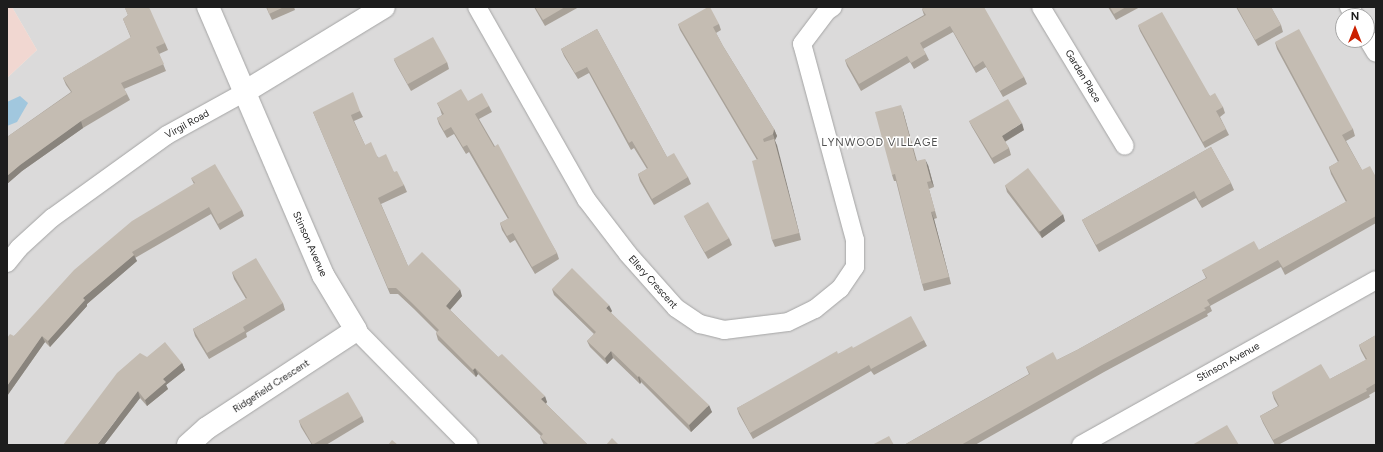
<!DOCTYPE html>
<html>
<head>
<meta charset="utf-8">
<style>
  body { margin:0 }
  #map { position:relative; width:1383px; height:452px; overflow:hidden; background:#efede3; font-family:Figtree,sans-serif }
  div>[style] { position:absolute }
  .residential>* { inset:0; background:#dbdada }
  .commercial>* { inset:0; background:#f1d7d1 }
  .water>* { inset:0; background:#a1c7de }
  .roads { filter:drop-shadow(0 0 1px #a4a4a4) drop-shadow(0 0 1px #a4a4a4) }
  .minor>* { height:18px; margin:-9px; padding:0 9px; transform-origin:9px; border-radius:9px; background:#fff }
  .tertiary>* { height:22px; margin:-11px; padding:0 11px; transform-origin:11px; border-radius:11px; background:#fff }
  .wall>* { inset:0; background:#a9a299 }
  .shaded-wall>* { inset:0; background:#89847d }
  .building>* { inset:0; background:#c4bcb2; transform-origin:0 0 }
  span { translate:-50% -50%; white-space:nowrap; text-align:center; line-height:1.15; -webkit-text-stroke:3px #fff; paint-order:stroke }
  .street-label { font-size:10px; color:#1d1d1d }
  .neighbourhood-label { font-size:11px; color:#505050; letter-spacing:1px }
  .frame { position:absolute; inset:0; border:8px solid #1d1d1d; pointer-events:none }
  .north { position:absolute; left:1335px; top:8px; width:40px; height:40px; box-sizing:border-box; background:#fff; border:1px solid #a5a5a5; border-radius:50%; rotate:0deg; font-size:11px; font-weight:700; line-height:16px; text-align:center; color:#1d1d1d }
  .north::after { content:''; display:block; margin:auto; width:14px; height:18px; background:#cb2000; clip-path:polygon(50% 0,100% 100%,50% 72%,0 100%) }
</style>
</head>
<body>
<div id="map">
  <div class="residential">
    <i style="clip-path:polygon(evenodd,12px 7px,1376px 7px,1376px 445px,7px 445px,7px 78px,37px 50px,12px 7px,1343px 16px,1367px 16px,1367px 40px,1343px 40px,1343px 16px)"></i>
  </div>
  <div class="commercial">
    <i style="clip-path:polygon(7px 7px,12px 7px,37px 50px,7px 78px)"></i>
  </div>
  <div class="water">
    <i style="clip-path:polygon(20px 96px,28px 103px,17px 122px,7px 126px,7px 102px)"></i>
  </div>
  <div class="roads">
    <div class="minor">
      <i style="left:477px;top:7px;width:221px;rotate:60.4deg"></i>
      <i style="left:586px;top:199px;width:69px;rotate:52.6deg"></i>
      <i style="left:628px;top:254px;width:72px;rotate:48.4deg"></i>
      <i style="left:676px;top:308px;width:29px;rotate:34deg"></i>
      <i style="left:700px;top:324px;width:25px;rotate:14deg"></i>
      <i style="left:724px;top:330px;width:64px;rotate:-7.1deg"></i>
      <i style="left:788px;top:322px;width:30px;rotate:-26deg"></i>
      <i style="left:815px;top:309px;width:32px;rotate:-39deg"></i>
      <i style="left:840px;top:289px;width:27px;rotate:-56deg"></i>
      <i style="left:855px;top:267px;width:27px;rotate:-90deg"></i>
      <i style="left:855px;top:240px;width:203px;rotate:-105.1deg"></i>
      <i style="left:802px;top:44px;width:41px;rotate:-52.9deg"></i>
      <i style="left:827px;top:11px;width:7px;rotate:-34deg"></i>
      <i style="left:1041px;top:7px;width:162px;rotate:58.9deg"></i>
      <i style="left:1349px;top:7px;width:11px;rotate:56deg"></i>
      <i style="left:1367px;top:38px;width:17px;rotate:59deg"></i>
      <i style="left:7px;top:263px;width:19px;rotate:-51deg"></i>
      <i style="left:19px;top:248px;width:45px;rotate:-42.3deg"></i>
      <i style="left:52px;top:218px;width:142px;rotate:-35.8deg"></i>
      <i style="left:167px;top:135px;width:87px;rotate:-28.9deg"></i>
      <i style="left:356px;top:330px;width:161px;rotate:45.5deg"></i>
      <i style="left:1081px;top:445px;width:338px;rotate:-29.2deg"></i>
    </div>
    <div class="tertiary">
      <i style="left:243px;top:93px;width:165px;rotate:-31.4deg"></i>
      <i style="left:188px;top:445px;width:25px;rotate:-42deg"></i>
      <i style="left:207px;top:428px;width:178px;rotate:-33.3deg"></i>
      <i style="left:356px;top:330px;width:64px;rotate:-121deg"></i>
      <i style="left:323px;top:275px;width:292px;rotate:-113.2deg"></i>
    </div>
  </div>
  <div class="wall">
    <i style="clip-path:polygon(266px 7px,294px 7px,295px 10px,272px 20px)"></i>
    <i style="clip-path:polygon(534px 7px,579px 7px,545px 26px)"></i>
    <i style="clip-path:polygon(925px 7px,1024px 77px,1027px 84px,1003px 97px,986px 67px,976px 73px,953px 32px,923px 49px,926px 54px,929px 60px,914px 69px,910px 62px,861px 91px,847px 66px,845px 60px,924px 15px,922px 9px)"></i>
    <i style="clip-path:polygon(1108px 7px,1140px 7px,1116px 20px)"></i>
    <i style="clip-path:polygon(1236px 7px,1271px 7px,1281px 25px,1283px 32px,1258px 46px)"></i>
    <i style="clip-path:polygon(125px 8px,165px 43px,168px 50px,159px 54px,166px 71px,124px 89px,127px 94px,130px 100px,83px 128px,22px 171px,7px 184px,7px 137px,71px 92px,66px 85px,63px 78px,131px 38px,123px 19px,128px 15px)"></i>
    <i style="clip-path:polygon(678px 24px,719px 24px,721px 30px,716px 33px,723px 46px,774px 129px,777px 136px,775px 140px,801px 240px,775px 247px,772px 240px,757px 160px,680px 30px)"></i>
    <i style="clip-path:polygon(1138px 25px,1210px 96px,1223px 107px,1225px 113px,1220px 117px,1229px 135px,1205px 148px,1140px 31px)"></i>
    <i style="clip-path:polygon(597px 29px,667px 157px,688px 177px,691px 184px,654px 205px,640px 181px,638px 174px,647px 169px,634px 148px,631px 150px,589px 73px,578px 79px,564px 56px,561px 49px)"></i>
    <i style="clip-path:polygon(1275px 42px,1353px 129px,1355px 136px,1346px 141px,1362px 170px,1376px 177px,1376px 223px,1285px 275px,1281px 267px,1210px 306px,1212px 311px,1207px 314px,1208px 316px,1104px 372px,975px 445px,904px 445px,1029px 374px,1026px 367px,1057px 360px,1077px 350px,1206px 278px,1202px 270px,1259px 250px,1346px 202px,1331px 174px,1329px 167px,1338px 162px,1277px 49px)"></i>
    <i style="clip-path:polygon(394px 60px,447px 62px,449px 69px,411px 91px,397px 66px)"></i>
    <i style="clip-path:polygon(468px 101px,489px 106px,492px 112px,479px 119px,557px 253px,559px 259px,535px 274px,515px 240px,510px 243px,502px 230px,500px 223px,508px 219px,469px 152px,466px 154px,454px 134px,447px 138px,439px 124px,437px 118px,442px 115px,440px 109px,437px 103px)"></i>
    <i style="clip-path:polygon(360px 111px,363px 117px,354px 121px,365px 145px,394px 172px,404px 185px,407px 192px,381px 204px,408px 266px,462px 296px,450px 310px,498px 357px,547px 402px,546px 404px,588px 445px,544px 445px,540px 437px,541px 436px,478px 374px,476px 377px,438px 340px,436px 333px,437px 332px,414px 309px,398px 294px,390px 294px,313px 112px)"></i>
    <i style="clip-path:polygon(903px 111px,917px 161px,928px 165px,934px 187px,929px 189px,937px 218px,934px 219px,951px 284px,924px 291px,922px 284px,896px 181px,894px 181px,892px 175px)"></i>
    <i style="clip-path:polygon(969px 121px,1024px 130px,1005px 142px,1009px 148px,1011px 155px,994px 164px,972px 127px)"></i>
    <i style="clip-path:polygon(1211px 147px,1231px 183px,1234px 190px,1202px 208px,1196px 198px,1099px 252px,1085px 226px,1082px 220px)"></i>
    <i style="clip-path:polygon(191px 178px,242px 210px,244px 216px,220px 230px,211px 214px,135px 258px,137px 261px,87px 304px,87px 306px,50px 347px,45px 342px,7px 396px,14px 336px,194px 184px)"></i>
    <i style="clip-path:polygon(1005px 185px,1065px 221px,1042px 238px,1007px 192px)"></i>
    <i style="clip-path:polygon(684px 216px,729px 238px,732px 245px,708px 259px,687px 222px)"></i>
    <i style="clip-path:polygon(232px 272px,283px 303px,285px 310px,246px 333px,247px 337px,209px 359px,195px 336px,193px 329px,246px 299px,234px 279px)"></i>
    <i style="clip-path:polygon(552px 289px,612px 311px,611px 313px,712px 412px,691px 432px,641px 382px,640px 384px,613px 358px,607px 364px,590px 347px,587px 341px,594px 334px,554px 295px)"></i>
    <i style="clip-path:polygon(1376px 335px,1376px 391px,1369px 395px,1370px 397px,1278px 445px,1275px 445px,1263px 423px,1260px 416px,1278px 406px,1274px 399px,1272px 392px,1330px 379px,1366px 360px,1361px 351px,1359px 345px)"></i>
    <i style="clip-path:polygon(924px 340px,927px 346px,874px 375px,871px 371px,753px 439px,739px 414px,737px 408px,838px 354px,853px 348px)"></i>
    <i style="clip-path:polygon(147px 357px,182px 363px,185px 370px,166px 385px,168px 389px,147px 406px,140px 398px,104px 445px)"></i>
    <i style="clip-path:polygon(362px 416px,364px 422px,326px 445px,312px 445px,301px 427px,299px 421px)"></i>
  </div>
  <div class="shaded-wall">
    <i style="clip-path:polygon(901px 105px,903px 111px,918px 168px,916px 161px)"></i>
    <i style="clip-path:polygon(81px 121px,83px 128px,22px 171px,7px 184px,7px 176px,20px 165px)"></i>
    <i style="clip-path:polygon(1022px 123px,1024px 130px,1004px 142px,1002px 136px)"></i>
    <i style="clip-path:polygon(774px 129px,777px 136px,775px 140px,773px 134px)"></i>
    <i style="clip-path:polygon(774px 139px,777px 145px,801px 240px,799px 233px)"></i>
    <i style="clip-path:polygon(925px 159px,928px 165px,934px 187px,931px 181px)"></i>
    <i style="clip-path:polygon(931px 212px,934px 219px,951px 284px,949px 277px)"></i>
    <i style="clip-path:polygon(1063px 214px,1065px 221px,1042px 238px,1039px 231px)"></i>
    <i style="clip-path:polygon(134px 255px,137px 261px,87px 304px,87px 306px,50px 347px,48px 341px,83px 298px)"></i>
    <i style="clip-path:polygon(460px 289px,462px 296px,448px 312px,446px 306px)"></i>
    <i style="clip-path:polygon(609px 305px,612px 311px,608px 315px,606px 308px)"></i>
    <i style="clip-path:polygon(42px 336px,45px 342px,7px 396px,7px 386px)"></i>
    <i style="clip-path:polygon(611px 351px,613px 358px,607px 364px,605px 358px)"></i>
    <i style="clip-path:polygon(182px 363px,185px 370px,166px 385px,168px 389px,147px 406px,145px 400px,163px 379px)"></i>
    <i style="clip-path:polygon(475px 368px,478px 374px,476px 377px,473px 370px)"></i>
    <i style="clip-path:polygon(639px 376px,641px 382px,640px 384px,638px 377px)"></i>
    <i style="clip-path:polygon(138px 391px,140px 398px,104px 445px,97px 445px)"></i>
    <i style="clip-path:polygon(545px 396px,547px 402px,543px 406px,541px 399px)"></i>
    <i style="clip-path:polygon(709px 405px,712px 412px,691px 432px,689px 425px)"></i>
  </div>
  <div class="building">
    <i style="clip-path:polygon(126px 7px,149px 7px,165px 43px,156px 47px,164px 64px,121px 83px,127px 94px,81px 121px,20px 165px,7px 176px,7px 137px,72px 92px,63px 78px,131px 37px,123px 19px,128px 15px,125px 8px)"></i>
    <i style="clip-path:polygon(267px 7px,284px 7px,269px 14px)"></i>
    <i style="clip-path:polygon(535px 7px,565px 7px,543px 20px)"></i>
    <i style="clip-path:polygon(708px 7px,710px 7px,719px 24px,713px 27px,723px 46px,774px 129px,773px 134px,763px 139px,764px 142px,774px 139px,799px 233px,772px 240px,752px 161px,758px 159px,678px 24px)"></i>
    <i style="clip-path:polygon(925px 7px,984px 7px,1024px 77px,1000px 91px,983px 61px,974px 67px,950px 26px,920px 43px,926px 54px,911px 63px,907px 56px,859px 84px,845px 60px,926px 15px,922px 9px)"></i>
    <i style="clip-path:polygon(1110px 7px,1126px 7px,1114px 14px)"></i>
    <i style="clip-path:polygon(1237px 7px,1271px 7px,1281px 25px,1255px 40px)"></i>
    <i style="clip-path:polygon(1162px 12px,1210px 96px,1215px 93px,1223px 107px,1216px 111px,1226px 129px,1203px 142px,1138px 25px)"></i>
    <i style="clip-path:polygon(597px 29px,667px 157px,674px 153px,688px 177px,652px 199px,638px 174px,648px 168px,632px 141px,629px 143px,587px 67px,575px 73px,561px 49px)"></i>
    <i style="clip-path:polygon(1299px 29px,1353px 129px,1342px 135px,1362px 170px,1370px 166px,1376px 177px,1376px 196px,1375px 196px,1376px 198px,1376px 216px,1283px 268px,1278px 260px,1207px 300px,1210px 305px,1204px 308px,1206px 310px,1102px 365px,961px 445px,904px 445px,1030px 374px,1026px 367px,1053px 352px,1057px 360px,1077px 350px,1207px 278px,1202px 270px,1254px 241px,1259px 250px,1347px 201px,1329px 167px,1339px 161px,1275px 42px)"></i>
    <i style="left:433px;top:37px;width:29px;height:45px;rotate:61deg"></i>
    <i style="clip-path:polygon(461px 89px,468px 101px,482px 93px,489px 106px,475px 114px,494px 147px,498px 144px,557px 253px,532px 267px,513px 233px,507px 236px,500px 223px,509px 218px,467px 145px,463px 147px,451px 127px,444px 131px,437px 118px,444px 114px,437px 103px)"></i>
    <i style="clip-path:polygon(353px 92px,360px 111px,351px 115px,352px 118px,365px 145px,371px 142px,378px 158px,386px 154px,394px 172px,397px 171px,404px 185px,378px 198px,408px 266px,422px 252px,460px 289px,446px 306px,498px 357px,502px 354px,545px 396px,541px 399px,588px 445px,549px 445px,540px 437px,543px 434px,475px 368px,473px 370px,436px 333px,439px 330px,412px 303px,396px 288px,388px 288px,313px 112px)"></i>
    <i style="clip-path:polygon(1008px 99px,1022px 123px,1002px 136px,1009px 148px,992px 158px,969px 121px)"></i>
    <i style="clip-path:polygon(901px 105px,916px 161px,925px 159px,931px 181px,927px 182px,935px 211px,931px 212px,949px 277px,922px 284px,895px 174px,892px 175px,875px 112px)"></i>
    <i style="clip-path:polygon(1211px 147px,1231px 183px,1199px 201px,1194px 191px,1096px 245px,1082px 220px)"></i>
    <i style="clip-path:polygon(215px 164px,242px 210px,218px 224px,209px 207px,132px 252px,134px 255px,83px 298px,85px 300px,48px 341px,42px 336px,7px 386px,7px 338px,10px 334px,14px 336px,74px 270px,132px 221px,195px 183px,191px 178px)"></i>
    <i style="left:1028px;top:168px;width:58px;height:29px;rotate:53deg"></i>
    <i style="left:708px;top:202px;width:42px;height:28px;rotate:60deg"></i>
    <i style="clip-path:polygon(256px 258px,283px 303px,243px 327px,245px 331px,207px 353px,193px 329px,247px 298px,232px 272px)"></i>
    <i style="clip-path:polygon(572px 268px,609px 305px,606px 308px,709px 405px,689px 425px,639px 376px,638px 377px,611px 351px,605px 358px,587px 341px,596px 332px,552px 289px)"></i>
    <i style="clip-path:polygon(911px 316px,924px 340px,871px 369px,869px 365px,750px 433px,737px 408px,837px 351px,838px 354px,852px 346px,853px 348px)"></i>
    <i style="clip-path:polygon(1376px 335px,1376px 383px,1366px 389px,1367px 391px,1273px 440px,1260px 416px,1279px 406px,1272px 392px,1321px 364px,1330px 379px,1367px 359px,1359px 345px)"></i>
    <i style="clip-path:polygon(165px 342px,182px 363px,163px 379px,166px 382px,145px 400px,138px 391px,97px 445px,63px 445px,117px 373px,140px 353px,147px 357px)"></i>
    <i style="left:348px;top:392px;width:28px;height:57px;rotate:60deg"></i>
    <i style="clip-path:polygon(1227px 425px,1239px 445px,1192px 445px)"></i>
    <i style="clip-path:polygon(889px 436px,894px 445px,872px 445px)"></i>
    <i style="clip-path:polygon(612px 438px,619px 445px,606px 445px)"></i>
    <i style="clip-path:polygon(392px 440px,398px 445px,388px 445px)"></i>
  </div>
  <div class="street-label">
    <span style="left:1083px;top:76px;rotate:59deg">Garden Place</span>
    <span style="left:187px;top:124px;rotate:-29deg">Virgil Road</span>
    <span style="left:310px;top:244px;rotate:66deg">Stinson Avenue</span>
    <span style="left:653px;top:282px;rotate:48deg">Ellery Crescent</span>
    <span style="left:1228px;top:362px;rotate:-29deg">Stinson Avenue</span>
    <span style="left:271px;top:386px;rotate:-33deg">Ridgefield Crescent</span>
  </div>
  <div class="neighbourhood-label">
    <span style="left:880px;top:143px">LYNWOOD VILLAGE</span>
  </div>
  <div class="frame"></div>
  <div class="north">N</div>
</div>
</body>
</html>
